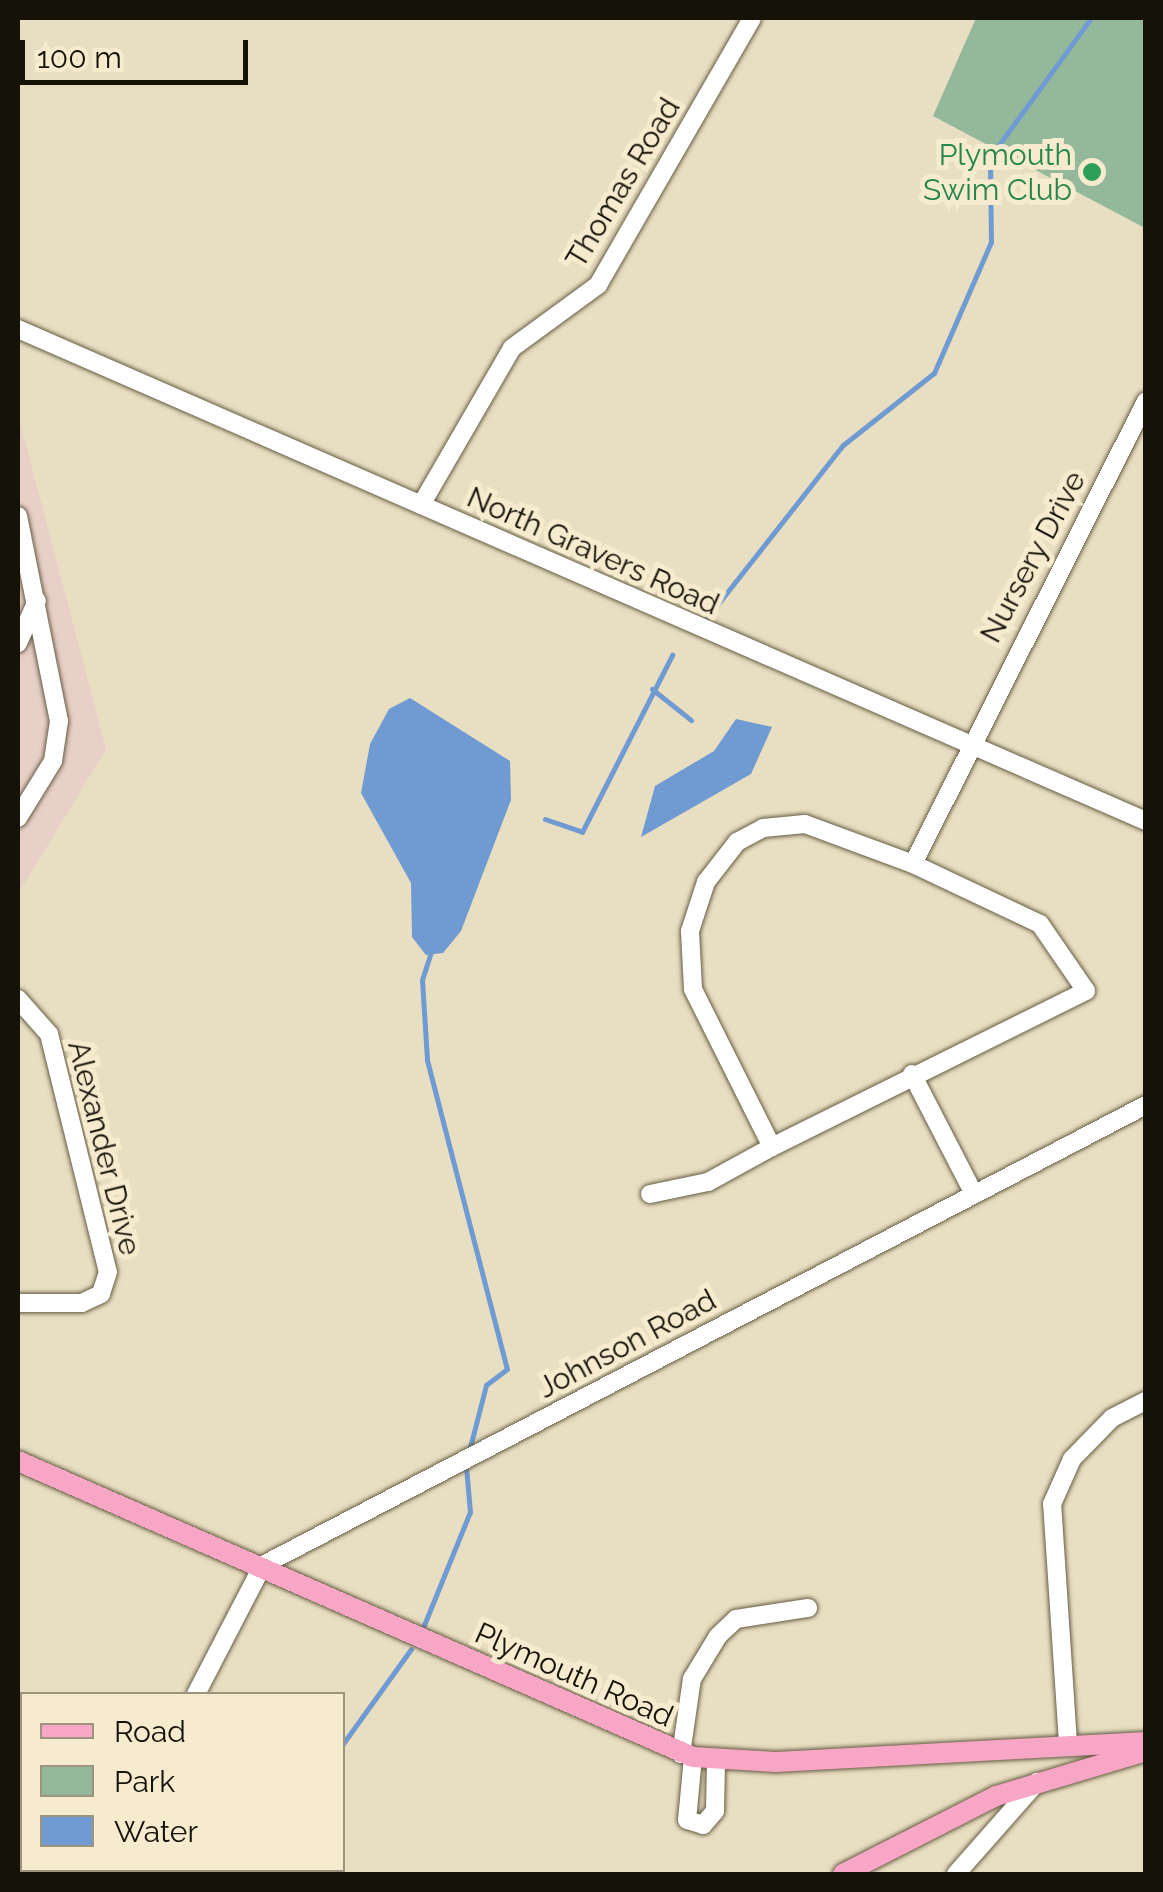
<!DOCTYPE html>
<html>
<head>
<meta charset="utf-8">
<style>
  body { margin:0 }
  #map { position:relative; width:1163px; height:1892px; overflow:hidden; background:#e8dec1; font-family:Raleway,sans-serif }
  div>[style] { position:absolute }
  .commercial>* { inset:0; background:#e8cfc7 }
  .green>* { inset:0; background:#94b89a }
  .water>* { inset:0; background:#709bd2 }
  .stream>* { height:5px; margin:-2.5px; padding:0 2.5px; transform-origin:2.5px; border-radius:2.5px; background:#709bd2 }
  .roads { filter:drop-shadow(0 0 2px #665d44) drop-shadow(0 0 2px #665d44) }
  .minor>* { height:18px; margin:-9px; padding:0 9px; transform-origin:9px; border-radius:9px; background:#fff }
  .major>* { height:20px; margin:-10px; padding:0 10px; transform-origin:10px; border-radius:10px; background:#f7a6c6 }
  .dots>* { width:28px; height:28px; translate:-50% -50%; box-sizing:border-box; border:5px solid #f6ebce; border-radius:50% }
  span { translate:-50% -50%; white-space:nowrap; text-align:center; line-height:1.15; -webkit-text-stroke:10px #f6ebce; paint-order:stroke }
  .leisure-label { font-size:30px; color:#27864d }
  .right { translate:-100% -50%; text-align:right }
  .street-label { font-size:30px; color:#151208 }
  .frame { position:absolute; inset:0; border:20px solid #151208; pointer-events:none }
  .legend { position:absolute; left:20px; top:1692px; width:325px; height:180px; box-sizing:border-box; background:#f6ebce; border:2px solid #9c947f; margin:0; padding:12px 18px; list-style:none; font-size:30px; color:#151208 }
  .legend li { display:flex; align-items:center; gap:20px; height:50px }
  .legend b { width:50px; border:2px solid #9c947f }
  .scale { position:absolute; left:20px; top:40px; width:228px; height:45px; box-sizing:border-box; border:5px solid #151208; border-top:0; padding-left:12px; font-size:30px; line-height:35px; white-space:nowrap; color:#151208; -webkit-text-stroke:8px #f6ebce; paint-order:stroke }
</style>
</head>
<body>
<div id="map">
  <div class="commercial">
    <i style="clip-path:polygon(18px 415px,106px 749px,18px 894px)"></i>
  </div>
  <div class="green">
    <i style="clip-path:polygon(976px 18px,1145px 18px,1145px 228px,933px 116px)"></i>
  </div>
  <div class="water">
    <i style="clip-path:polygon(410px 698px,510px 761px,511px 800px,461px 931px,443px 953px,426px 955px,412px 937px,411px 883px,361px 793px,370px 744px,389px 709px)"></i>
    <i style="clip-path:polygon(736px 719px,772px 727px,751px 774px,641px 837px,655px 786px,714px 751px)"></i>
  </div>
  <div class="stream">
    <i style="left:706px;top:619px;width:221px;rotate:-51.8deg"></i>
    <i style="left:843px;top:445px;width:116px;rotate:-38.4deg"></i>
    <i style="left:934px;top:373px;width:143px;rotate:-66.5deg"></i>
    <i style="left:991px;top:242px;width:85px;rotate:-90.7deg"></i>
    <i style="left:990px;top:157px;width:172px;rotate:-54deg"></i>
    <i style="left:652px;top:689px;width:50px;rotate:38.5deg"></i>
    <i style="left:545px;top:819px;width:39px;rotate:19deg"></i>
    <i style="left:582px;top:832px;width:199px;rotate:-63deg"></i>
    <i style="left:431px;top:952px;width:29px;rotate:108deg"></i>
    <i style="left:422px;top:980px;width:80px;rotate:86.4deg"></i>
    <i style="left:427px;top:1060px;width:319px;rotate:75.5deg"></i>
    <i style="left:507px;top:1369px;width:26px;rotate:143deg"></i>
    <i style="left:486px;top:1385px;width:68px;rotate:104.4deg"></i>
    <i style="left:422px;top:1630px;width:127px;rotate:-67.9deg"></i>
    <i style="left:470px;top:1512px;width:46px;rotate:-95deg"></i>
    <i style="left:342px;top:1745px;width:118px;rotate:-54.3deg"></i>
    <i style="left:296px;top:1874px;width:4px;rotate:-90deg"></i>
  </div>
  <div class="roads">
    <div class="minor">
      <i style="left:18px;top:329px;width:1231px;rotate:23.57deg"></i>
      <i style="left:421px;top:505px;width:181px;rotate:-59.9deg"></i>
      <i style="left:512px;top:348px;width:107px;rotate:-36.2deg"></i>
      <i style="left:598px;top:285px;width:308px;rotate:-60deg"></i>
      <i style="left:18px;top:516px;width:209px;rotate:78.7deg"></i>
      <i style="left:59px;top:721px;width:40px;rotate:98.5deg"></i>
      <i style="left:53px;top:761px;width:67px;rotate:121.6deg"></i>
      <i style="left:18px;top:643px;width:46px;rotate:-65.7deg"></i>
      <i style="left:913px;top:864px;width:140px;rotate:25.3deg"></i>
      <i style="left:1040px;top:924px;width:81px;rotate:55.5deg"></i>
      <i style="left:1086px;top:991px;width:351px;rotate:153.6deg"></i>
      <i style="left:772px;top:1147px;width:177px;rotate:-116.6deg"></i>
      <i style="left:693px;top:989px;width:58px;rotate:-93deg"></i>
      <i style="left:690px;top:931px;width:52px;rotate:-71.9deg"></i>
      <i style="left:706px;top:882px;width:51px;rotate:-52.2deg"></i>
      <i style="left:737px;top:842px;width:30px;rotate:-28deg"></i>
      <i style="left:763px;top:828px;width:42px;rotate:-5.4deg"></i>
      <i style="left:805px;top:824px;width:115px;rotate:20.3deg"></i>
      <i style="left:913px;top:864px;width:518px;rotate:-63.29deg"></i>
      <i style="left:18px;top:999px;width:47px;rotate:48.5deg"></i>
      <i style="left:49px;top:1034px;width:245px;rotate:76.1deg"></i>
      <i style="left:108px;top:1272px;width:23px;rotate:108deg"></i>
      <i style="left:101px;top:1294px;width:21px;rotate:155deg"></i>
      <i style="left:82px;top:1303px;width:64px;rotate:180deg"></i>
      <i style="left:912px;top:1074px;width:135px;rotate:62.7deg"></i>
      <i style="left:650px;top:1194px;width:59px;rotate:-11.7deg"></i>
      <i style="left:708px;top:1182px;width:73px;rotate:-28.7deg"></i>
      <i style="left:196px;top:1694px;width:145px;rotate:-62.6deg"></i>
      <i style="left:263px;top:1565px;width:996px;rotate:-27.52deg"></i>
      <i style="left:1068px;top:1743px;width:240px;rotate:-93.8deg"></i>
      <i style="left:1052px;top:1504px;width:49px;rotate:-66deg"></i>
      <i style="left:1072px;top:1459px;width:57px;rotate:-45.7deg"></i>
      <i style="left:1112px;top:1418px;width:38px;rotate:-27deg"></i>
      <i style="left:681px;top:1754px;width:76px;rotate:-81.7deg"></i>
      <i style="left:692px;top:1679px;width:50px;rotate:-58.8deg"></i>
      <i style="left:718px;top:1636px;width:25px;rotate:-43deg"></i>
      <i style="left:736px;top:1619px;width:73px;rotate:-8.7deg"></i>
      <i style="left:693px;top:1757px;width:63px;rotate:95.4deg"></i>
      <i style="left:687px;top:1820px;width:17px;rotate:17deg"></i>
      <i style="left:703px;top:1825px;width:18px;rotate:-49deg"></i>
      <i style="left:715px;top:1811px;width:49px;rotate:-88.8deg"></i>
      <i style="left:18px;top:1784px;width:4px;rotate:27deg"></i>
      <i style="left:96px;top:1870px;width:6px;rotate:45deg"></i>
      <i style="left:956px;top:1874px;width:123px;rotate:-48.6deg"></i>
    </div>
    <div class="major">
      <i style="left:18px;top:1461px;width:737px;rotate:23.68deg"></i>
      <i style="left:693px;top:1757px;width:83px;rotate:3.4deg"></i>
      <i style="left:776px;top:1762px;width:371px;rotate:-3.1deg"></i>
      <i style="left:843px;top:1874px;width:172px;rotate:-27deg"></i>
      <i style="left:996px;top:1796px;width:157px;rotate:-16.7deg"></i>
    </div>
  </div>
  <div class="dots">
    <i style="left:1092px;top:172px;background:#2e9e5b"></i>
  </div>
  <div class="leisure-label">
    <span class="right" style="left:1072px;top:172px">Plymouth<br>Swim Club</span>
  </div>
  <div class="street-label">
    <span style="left:623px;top:183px;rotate:-59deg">Thomas Road</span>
    <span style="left:593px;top:551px;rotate:24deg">North Gravers Road</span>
    <span style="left:1033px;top:557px;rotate:-62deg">Nursery Drive</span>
    <span style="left:104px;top:1148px;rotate:76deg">Alexander Drive</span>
    <span style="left:627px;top:1344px;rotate:-28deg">Johnson Road</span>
    <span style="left:574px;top:1675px;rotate:24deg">Plymouth Road</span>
  </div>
  <div class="frame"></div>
  <ul class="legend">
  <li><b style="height:12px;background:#f7a6c6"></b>Road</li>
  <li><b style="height:28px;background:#94b89a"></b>Park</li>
  <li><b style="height:28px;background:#709bd2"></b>Water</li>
  </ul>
  <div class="scale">100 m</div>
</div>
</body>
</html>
